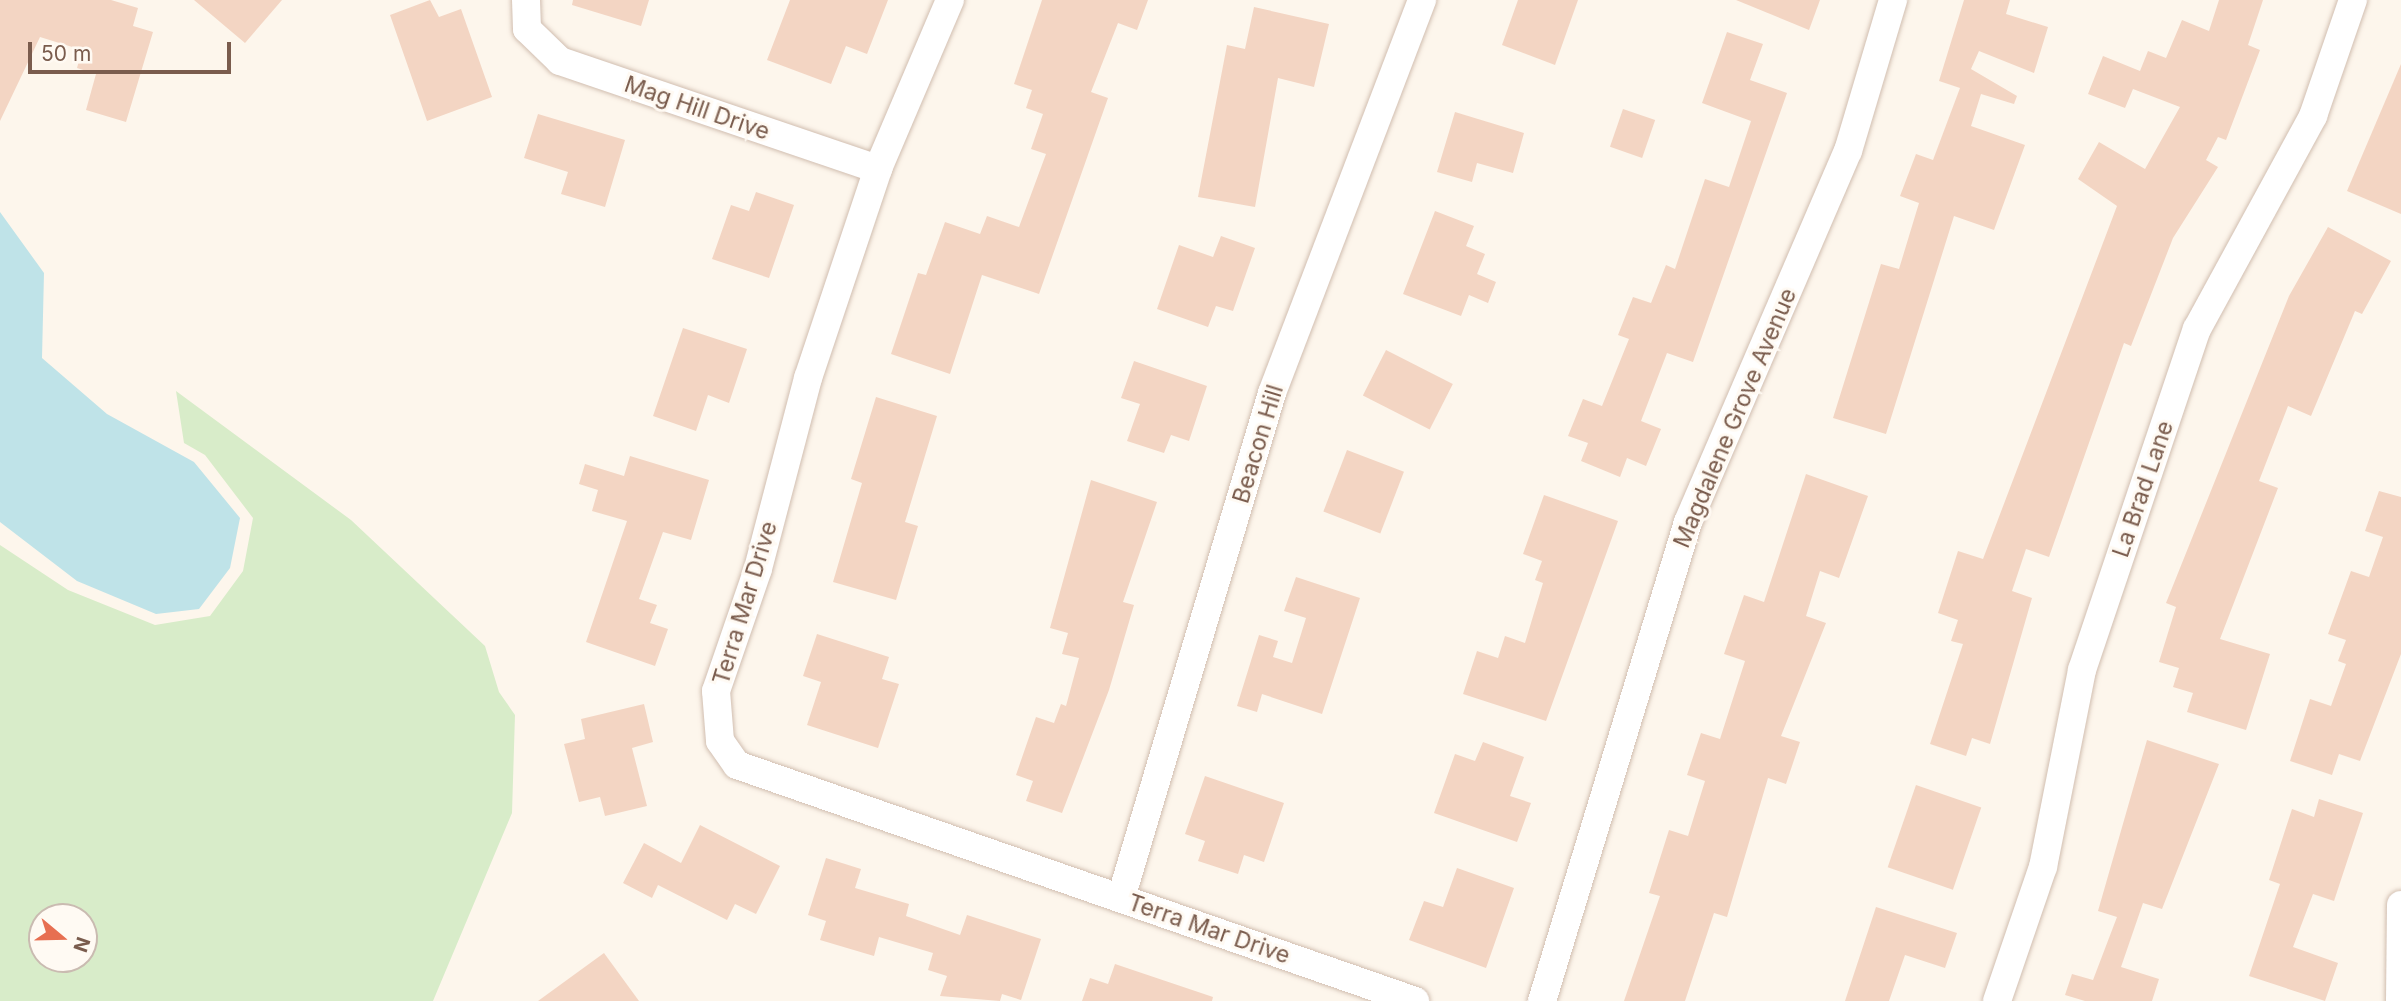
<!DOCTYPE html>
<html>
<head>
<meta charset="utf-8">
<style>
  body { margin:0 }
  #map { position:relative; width:2401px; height:1001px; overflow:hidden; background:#fdf6ec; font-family:Inter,sans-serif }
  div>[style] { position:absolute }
  .green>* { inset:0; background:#d8ecc9 }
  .water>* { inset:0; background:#bfe3e8 }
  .building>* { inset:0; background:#f3d5c3; transform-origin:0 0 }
  .roads { filter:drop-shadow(0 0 2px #d1beb0) drop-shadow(0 0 2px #d1beb0) }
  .minor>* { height:28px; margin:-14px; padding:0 14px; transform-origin:14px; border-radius:14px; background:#fff }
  span { translate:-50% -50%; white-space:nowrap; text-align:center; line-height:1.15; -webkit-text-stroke:6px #fffaf3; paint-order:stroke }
  .street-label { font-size:23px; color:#7a5c4d }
  .north { position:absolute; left:28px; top:903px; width:70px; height:70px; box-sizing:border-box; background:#fffaf3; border:2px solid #cabbb1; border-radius:50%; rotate:109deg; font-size:19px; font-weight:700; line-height:28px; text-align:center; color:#7a5c4d }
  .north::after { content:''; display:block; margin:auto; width:24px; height:32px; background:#e76f51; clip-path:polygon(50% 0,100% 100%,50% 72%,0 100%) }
  .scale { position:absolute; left:28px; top:42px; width:203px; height:32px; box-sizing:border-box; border:4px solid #7a5c4d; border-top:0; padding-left:9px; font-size:21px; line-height:24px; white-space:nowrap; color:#7a5c4d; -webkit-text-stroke:5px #fffaf3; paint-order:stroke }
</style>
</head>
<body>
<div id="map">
  <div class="green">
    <i style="clip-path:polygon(evenodd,176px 391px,351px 520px,485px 646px,499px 692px,515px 715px,512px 813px,433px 1001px,0 1001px,0 545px,68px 590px,155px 625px,210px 616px,243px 571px,253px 518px,205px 455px,184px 443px,176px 391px,42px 917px,84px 917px,84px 959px,42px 959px,42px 917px)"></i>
  </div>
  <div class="water">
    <i style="clip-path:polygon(0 212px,44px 273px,42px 358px,107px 414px,194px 462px,240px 518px,230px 568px,199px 609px,156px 614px,77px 581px,0 522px)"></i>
  </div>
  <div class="building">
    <i style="clip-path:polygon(0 0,111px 0,138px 8px,133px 26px,153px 32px,126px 122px,86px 110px,96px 74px,77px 68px,82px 50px,40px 37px,0 121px)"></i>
    <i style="clip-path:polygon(194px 0,282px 0,245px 43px)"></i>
    <i style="clip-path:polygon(430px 0,439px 17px,461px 9px,492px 97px,427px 121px,390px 15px)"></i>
    <i style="clip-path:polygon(573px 0,649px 0,641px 26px,572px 5px)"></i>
    <i style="clip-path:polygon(790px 0,888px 0,867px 54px,846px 46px,831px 84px,767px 60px)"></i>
    <i style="clip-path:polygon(1042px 0,1148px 0,1137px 30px,1118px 23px,1091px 92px,1108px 98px,1039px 294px,982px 275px,950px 374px,891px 354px,918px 273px,926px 275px,945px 222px,980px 234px,987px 216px,1019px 227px,1046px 154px,1031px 149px,1043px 114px,1026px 108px,1032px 90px,1014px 84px)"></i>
    <i style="clip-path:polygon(1518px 0,1578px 0,1555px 65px,1502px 45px)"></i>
    <i style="clip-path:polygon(1736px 0,1820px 0,1809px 30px)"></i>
    <i style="clip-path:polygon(1964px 0,2010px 0,2006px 14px,2048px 27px,2034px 73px,1979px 51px,1971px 69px,2017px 96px,2014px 104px,1981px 94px,1971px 126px,2025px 145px,1994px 230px,1954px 216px,1886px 434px,1833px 418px,1881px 264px,1899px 269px,1919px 203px,1900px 196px,1916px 154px,1933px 160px,1960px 88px,1939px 81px)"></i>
    <i style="clip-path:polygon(2219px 0,2263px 0,2248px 45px,2260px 50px,2226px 140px,2218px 137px,2206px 160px,2218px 167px,2173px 238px,2131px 346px,2124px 343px,2049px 557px,2026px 549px,2012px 591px,2032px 598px,1990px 744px,1972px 738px,1966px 756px,1930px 744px,1963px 644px,1951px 641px,1958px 620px,1938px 613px,1958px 551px,1983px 559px,2117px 206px,2078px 179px,2099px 142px,2145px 169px,2180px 107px,2133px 89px,2125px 108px,2088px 94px,2103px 56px,2140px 71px,2148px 51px,2166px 58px,2182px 20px,2209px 31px)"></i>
    <i style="clip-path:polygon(1254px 7px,1329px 24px,1314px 87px,1278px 78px,1255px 207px,1198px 197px,1227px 45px,1245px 49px)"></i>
    <i style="clip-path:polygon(1727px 32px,1763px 44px,1750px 80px,1787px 93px,1693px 362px,1667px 353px,1641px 421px,1661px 429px,1646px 466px,1627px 458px,1620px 477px,1581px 461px,1588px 443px,1568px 436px,1583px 399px,1602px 406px,1629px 339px,1618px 335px,1633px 297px,1651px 303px,1666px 265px,1675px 269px,1705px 179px,1729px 187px,1751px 121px,1702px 103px)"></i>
    <i style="clip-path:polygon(2401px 64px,2401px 214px,2347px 191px)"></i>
    <i style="left:1623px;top:109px;width:34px;height:40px;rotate:19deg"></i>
    <i style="clip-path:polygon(1455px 112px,1524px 133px,1513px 173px,1477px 163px,1472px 182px,1437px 172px)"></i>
    <i style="clip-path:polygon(538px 114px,625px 140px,605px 207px,561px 194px,568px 172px,524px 158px)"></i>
    <i style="clip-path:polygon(756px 192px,794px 205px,769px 278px,712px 259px,731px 205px,749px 211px)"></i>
    <i style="clip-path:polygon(1435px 211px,1474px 226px,1466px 246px,1485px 254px,1477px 274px,1496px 282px,1488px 303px,1469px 295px,1461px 316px,1403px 294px)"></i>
    <i style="clip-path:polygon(2328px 227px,2391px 261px,2362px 314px,2355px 311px,2311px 416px,2288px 406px,2259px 481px,2278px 488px,2220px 639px,2270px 654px,2246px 730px,2187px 712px,2193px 693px,2173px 687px,2179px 668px,2159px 662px,2176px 607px,2166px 603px,2289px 296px)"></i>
    <i style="clip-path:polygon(1221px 236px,1255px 248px,1233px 311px,1216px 306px,1208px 327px,1157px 309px,1179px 245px,1213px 257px)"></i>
    <i style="clip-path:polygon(683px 328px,747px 349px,729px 403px,708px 395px,696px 431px,653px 416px)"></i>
    <i style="left:1386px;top:350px;width:75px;height:51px;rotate:27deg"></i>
    <i style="clip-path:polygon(1134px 361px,1207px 386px,1189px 441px,1171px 435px,1164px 453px,1127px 441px,1140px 404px,1121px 398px)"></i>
    <i style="clip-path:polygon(876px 397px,937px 416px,905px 522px,918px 526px,896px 600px,833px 582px,862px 483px,851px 479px)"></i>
    <i style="left:1347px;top:450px;width:61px;height:66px;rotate:21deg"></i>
    <i style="clip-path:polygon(630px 456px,709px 480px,691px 540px,663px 532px,639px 599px,657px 605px,650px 623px,668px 629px,655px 666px,586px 642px,627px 521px,592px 511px,598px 490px,579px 484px,585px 464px,624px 476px)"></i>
    <i style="clip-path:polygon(1806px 474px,1868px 496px,1839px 578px,1820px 571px,1806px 616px,1826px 623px,1781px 736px,1800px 742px,1786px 784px,1768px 778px,1727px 917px,1714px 913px,1685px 1001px,1624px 1001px,1660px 896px,1649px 893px,1669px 830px,1688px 836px,1705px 781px,1687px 775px,1701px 733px,1720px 739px,1745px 661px,1724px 654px,1744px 595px,1764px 602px)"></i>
    <i style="clip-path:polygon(1091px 480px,1157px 502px,1123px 602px,1134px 605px,1109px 690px,1062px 813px,1026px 801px,1033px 781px,1016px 775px,1036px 717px,1054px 723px,1061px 704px,1066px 706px,1079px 658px,1062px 654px,1068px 633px,1050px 628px)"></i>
    <i style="clip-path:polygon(2379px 491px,2401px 497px,2401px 654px,2360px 761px,2339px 754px,2332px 775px,2290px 761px,2310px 699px,2331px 706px,2346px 664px,2338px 661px,2346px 640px,2328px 634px,2351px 571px,2369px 577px,2383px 537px,2365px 531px)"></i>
    <i style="clip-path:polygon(1544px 495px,1618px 521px,1546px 721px,1463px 694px,1477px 651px,1498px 658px,1505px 636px,1525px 643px,1543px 583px,1535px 580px,1542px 561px,1523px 554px)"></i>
    <i style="clip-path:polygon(1296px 577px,1360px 598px,1322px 714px,1262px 694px,1257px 712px,1237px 706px,1259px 635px,1278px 641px,1273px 657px,1292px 663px,1306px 618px,1284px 611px)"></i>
    <i style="clip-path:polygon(817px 634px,889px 657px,882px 679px,899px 684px,878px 748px,807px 725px,821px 682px,803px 676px)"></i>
    <i style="clip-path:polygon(644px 704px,653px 742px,632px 748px,647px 806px,605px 816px,600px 797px,579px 802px,564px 744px,585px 739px,581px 719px)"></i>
    <i style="clip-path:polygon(2147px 740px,2219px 764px,2162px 909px,2143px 903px,2121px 967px,2159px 979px,2152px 1001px,2085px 1001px,2065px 995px,2072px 974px,2093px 980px,2117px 917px,2098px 911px)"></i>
    <i style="clip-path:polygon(1483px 742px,1524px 757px,1510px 796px,1531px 803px,1517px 842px,1434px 813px,1455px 754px,1475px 761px)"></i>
    <i style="clip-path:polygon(1205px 776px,1284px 803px,1264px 862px,1244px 855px,1238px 874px,1198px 861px,1205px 841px,1185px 834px)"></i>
    <i style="left:1916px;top:785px;width:69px;height:87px;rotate:19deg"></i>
    <i style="clip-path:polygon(2319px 799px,2363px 813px,2334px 901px,2313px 894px,2293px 947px,2338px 963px,2325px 1001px,2249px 976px,2280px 884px,2269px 880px,2292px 809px,2314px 817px)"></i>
    <i style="clip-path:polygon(700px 825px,780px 866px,756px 914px,735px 904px,727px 920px,658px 885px,652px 898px,623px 883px,644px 843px,681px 863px)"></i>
    <i style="clip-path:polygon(826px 858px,861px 869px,855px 888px,909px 904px,906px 916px,960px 935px,967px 915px,1041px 939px,1021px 1000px,1002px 994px,1000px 1001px,940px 996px,947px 976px,928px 970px,933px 953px,879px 937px,874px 956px,820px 940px,826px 921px,808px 915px)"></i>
    <i style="clip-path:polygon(1457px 868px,1514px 888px,1486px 968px,1409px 940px,1424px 901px,1443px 907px)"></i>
    <i style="clip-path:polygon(1876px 907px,1957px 933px,1945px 968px,1905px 955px,1889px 1001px,1845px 1001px)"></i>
    <i style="clip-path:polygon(604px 953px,639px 1001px,538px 1001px)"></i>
    <i style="clip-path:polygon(1115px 964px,1213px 997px,1212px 1001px,1082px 1001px,1090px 978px,1108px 984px)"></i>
  </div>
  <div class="roads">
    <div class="minor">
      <i style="left:526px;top:0;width:29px;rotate:88deg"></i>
      <i style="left:527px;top:29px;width:46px;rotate:44.1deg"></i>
      <i style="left:560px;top:61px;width:336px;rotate:18.8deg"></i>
      <i style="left:950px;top:0;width:184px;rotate:113.1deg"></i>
      <i style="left:878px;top:169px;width:220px;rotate:108.5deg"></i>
      <i style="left:808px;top:378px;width:197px;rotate:104.7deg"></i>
      <i style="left:758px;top:569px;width:129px;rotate:109deg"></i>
      <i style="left:716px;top:691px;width:50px;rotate:85.4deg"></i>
      <i style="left:720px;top:741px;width:29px;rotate:55deg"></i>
      <i style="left:737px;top:765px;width:718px;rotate:19.19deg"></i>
      <i style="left:1121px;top:898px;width:527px;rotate:-73.35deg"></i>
      <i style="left:1272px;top:393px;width:421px;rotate:-69.1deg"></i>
      <i style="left:1542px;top:1001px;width:501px;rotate:-73.05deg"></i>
      <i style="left:1688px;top:522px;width:404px;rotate:-66.7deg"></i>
      <i style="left:1848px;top:151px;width:158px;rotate:-73.4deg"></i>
      <i style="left:1997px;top:1001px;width:142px;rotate:-71.1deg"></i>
      <i style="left:2043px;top:867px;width:201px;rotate:-78.8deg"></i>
      <i style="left:2082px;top:670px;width:360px;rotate:-71.4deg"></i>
      <i style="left:2197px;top:329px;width:243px;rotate:-61.4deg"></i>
      <i style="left:2313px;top:116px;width:123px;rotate:-71deg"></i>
      <i style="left:2400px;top:1001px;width:96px;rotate:-89.4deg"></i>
    </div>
  </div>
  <div class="street-label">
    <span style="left:697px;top:108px;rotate:19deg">Mag Hill Drive</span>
    <span style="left:1735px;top:418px;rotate:-67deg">Magdalene Grove Avenue</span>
    <span style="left:1258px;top:444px;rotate:-73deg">Beacon Hill</span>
    <span style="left:2143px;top:489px;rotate:-71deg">La Brad Lane</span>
    <span style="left:745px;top:603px;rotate:-73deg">Terra Mar Drive</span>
    <span style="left:1209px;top:929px;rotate:19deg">Terra Mar Drive</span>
  </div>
  <div class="north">N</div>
  <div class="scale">50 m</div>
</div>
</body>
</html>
